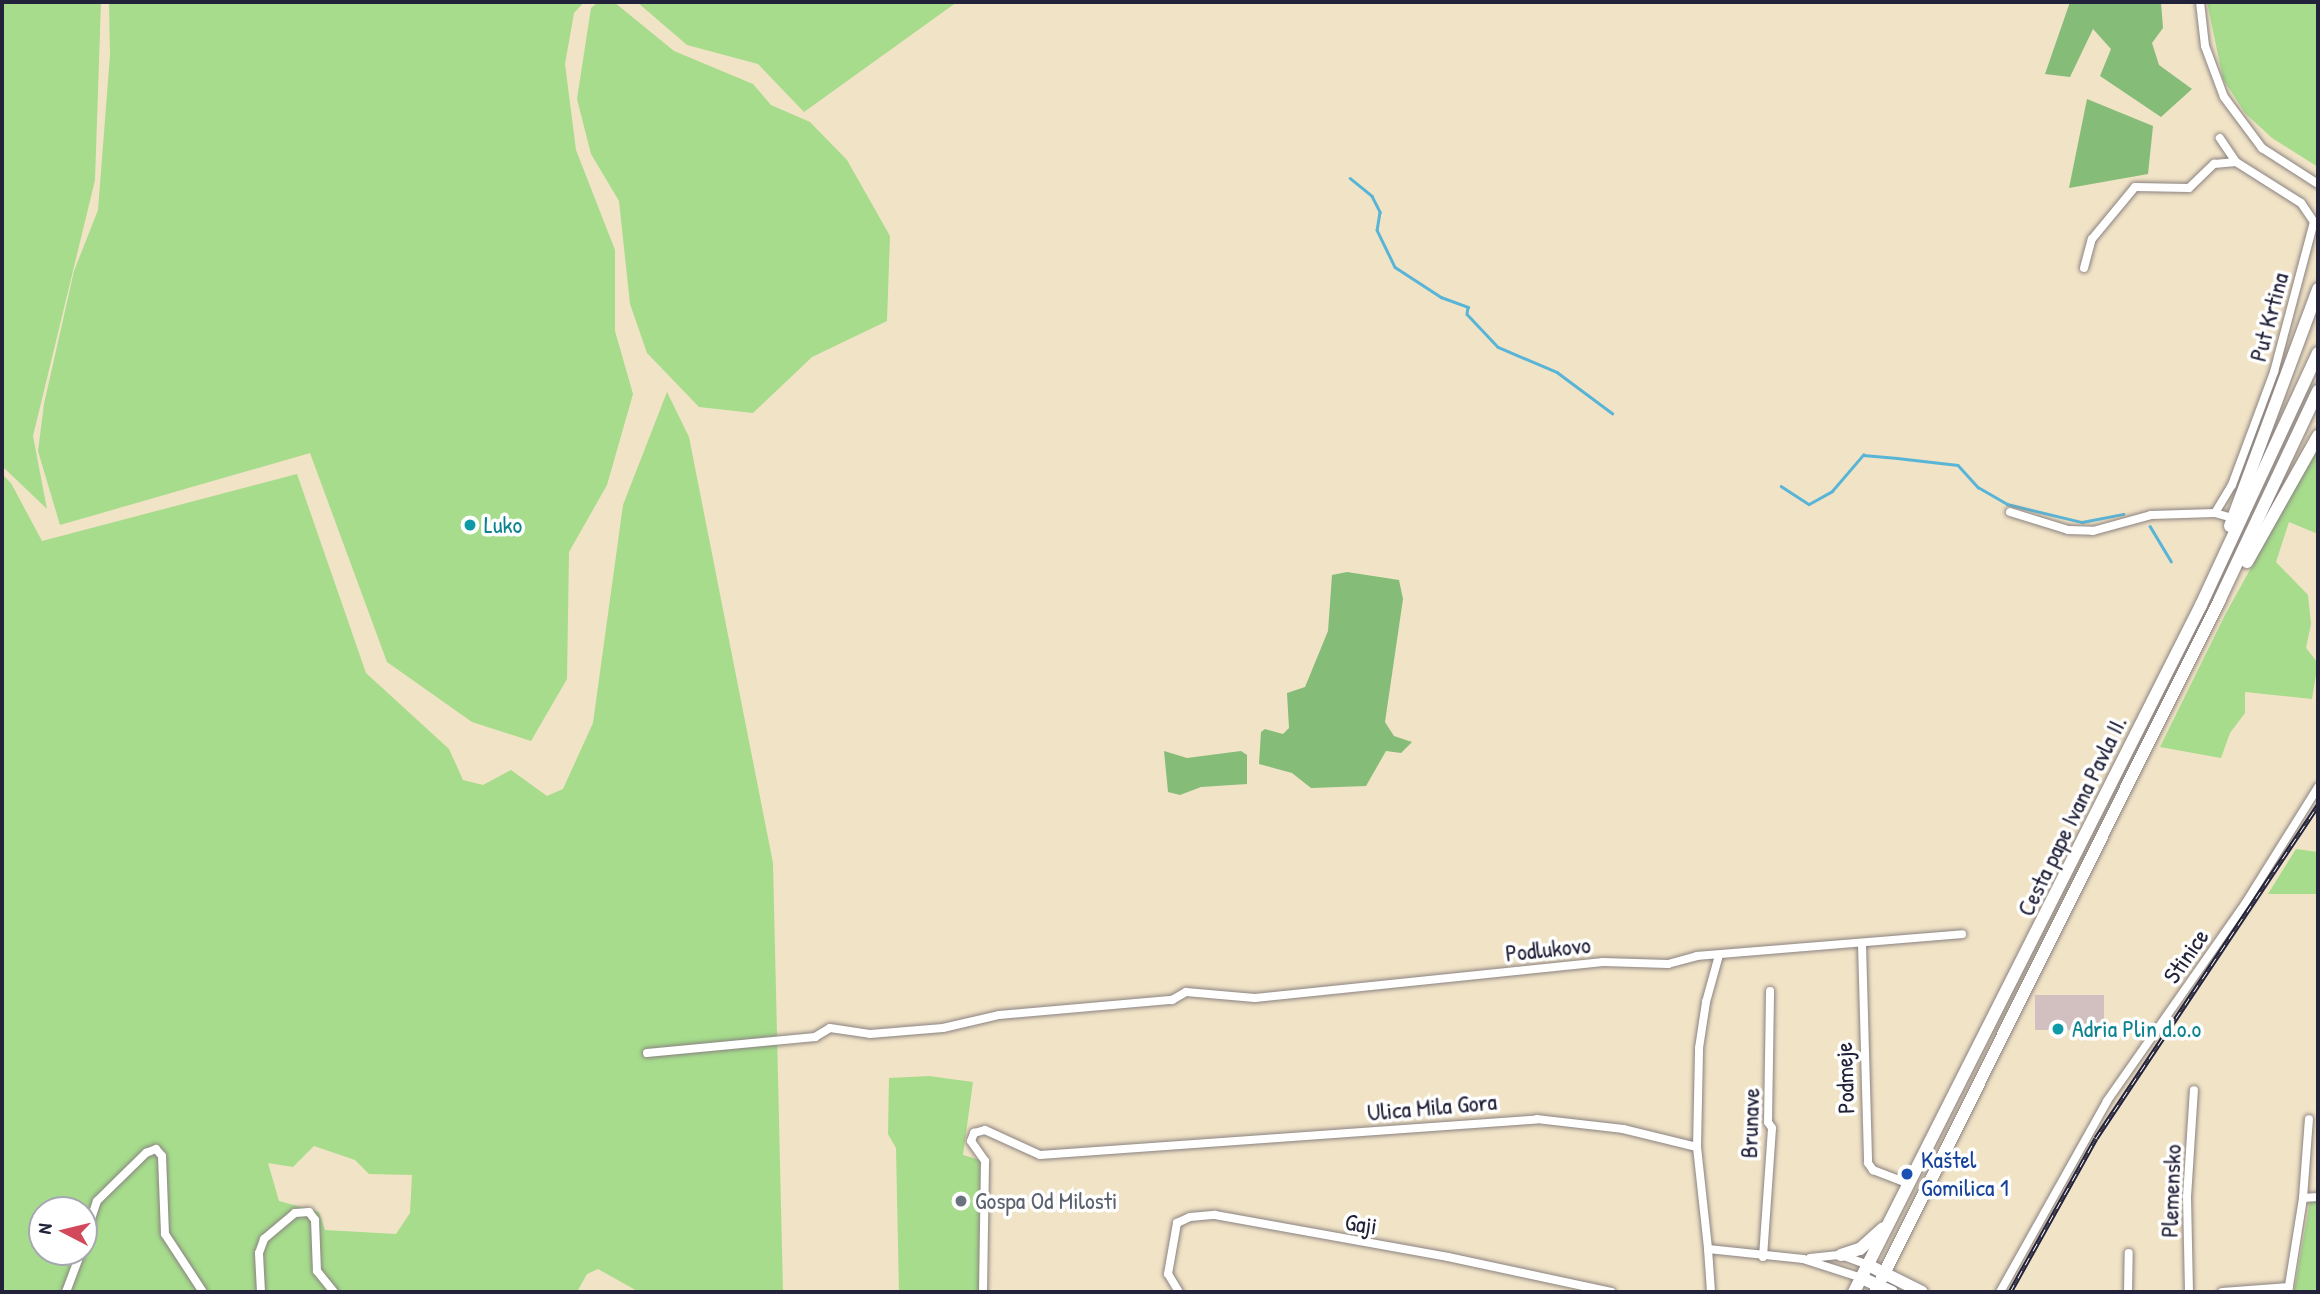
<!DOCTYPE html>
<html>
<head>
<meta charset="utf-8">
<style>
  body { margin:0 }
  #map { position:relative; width:2320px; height:1294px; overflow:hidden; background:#f1e3c6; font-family:"Patrick Hand",sans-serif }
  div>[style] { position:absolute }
  .industrial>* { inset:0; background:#d2bfbf; transform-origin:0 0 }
  .green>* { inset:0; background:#a6dc8c }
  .forest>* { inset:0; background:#84bc78 }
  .stream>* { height:2.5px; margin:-1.25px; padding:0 1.25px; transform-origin:1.25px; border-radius:1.25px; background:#59b5d7 }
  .roads { filter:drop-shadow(0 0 2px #8a8280) drop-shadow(0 0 2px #8a8280) }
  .street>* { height:8px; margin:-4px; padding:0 4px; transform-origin:4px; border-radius:4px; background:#fff }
  .secondary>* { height:12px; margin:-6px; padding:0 6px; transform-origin:6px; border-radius:6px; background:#fff }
  .primary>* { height:12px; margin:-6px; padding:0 6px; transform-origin:6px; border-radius:6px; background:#fff }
  .rail>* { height:5px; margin-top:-2.5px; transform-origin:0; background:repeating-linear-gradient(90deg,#fff 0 8px,#22223b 0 16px); box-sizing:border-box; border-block:2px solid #22223b }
  .dots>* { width:19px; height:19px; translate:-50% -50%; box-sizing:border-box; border:4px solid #fff; border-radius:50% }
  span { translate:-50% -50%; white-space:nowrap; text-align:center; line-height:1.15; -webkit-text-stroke:7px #fff; paint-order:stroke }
  .street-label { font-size:24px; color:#22223b }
  .culture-label { font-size:24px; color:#0d838f }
  .left { translate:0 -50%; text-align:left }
  .transit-label { font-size:24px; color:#164399 }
  .worship-label { font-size:24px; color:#5b616d }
  .frame { position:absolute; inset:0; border:4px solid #22223b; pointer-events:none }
  .north { position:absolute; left:28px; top:1196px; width:70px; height:70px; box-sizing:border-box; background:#fff; border:2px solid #a7a7b1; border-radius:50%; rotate:277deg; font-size:19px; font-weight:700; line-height:28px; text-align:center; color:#22223b }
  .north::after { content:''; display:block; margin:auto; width:24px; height:32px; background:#d1495b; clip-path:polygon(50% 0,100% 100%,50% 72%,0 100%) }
</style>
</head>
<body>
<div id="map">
  <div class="industrial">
    <i style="left:2035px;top:995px;width:69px;height:35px"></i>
  </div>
  <div class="green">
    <i style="clip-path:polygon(2px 2px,101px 2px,95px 180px,33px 436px,47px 509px,2px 466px)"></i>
    <i style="clip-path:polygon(109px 2px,584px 2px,574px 13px,565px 64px,576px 150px,615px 250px,615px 331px,633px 394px,607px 485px,569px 552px,567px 679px,531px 741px,472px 722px,387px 662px,310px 453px,60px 525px,38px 451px,44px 404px,74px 271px,98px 210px,110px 55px)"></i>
    <i style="clip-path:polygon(598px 2px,614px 2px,674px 51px,753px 84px,771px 105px,810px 122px,847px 160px,890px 236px,887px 321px,812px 357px,753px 413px,699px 407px,647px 353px,630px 304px,619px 201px,591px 154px,577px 99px,591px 8px)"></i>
    <i style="clip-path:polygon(637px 2px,957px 2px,804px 112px,758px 64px,687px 45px)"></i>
    <i style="clip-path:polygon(2207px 2px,2318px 2px,2318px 167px,2272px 138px,2245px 113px,2223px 79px)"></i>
    <i style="clip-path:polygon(evenodd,667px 392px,689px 437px,773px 863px,783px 1292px,639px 1292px,598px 1269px,587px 1274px,577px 1292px,2px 1292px,2px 474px,11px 483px,42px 541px,297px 474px,366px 673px,449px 749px,463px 780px,483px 785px,511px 770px,547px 796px,563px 789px,593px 723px,623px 505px,667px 392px,314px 1146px,355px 1160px,369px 1174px,412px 1175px,410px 1213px,396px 1234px,325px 1230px,319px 1212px,279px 1201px,268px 1163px,293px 1167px,314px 1146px,667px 392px,42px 1210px,84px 1210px,84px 1252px,42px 1252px,42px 1210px)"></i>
    <i style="clip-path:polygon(2318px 446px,2318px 534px,2289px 522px,2276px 562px,2308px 595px,2311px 624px,2306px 648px,2318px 663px,2312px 699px,2245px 692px,2245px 713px,2230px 733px,2221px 758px,2160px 747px,2225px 615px)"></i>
    <i style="clip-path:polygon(2296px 849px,2318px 852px,2317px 894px,2268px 894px)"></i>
    <i style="clip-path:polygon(929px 1076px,973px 1082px,963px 1155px,980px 1160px,979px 1292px,899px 1292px,896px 1148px,888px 1134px,889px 1078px)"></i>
    <i style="clip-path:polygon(2311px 1196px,2318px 1197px,2318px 1292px,2294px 1292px)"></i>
  </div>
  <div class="forest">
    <i style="clip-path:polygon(2070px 2px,2161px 2px,2163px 28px,2152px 43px,2159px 65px,2192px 89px,2161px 117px,2100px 76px,2111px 49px,2093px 29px,2070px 77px,2045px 74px)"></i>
    <i style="clip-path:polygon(2087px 99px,2153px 126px,2148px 174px,2069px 188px)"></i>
    <i style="clip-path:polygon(1347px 572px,1399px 580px,1403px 599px,1385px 722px,1394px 736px,1412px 742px,1401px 753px,1386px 751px,1366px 786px,1311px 788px,1292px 773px,1259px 764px,1261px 732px,1265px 729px,1283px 734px,1289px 728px,1287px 693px,1305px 687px,1328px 631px,1332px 575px)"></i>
    <i style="clip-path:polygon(1164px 751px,1187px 758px,1241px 751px,1247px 755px,1247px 784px,1201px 787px,1180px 795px,1168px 792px)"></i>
  </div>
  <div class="stream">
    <i style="left:1350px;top:178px;width:28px;rotate:39deg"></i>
    <i style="left:1372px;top:196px;width:18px;rotate:63deg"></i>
    <i style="left:1380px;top:212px;width:18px;rotate:99deg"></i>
    <i style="left:1377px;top:230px;width:41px;rotate:64.1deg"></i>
    <i style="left:1395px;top:267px;width:55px;rotate:33.1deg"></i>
    <i style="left:1441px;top:297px;width:29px;rotate:20deg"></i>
    <i style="left:1468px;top:307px;width:7px;rotate:98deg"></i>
    <i style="left:1467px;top:314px;width:45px;rotate:46.8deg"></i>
    <i style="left:1498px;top:347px;width:64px;rotate:23deg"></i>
    <i style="left:1557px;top:372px;width:69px;rotate:36.7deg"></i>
    <i style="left:1781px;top:486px;width:33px;rotate:33deg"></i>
    <i style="left:1809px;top:504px;width:26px;rotate:-29deg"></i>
    <i style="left:1832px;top:491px;width:48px;rotate:-49.3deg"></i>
    <i style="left:1863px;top:455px;width:34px;rotate:5deg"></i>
    <i style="left:1897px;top:458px;width:61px;rotate:6.5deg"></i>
    <i style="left:1958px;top:465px;width:30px;rotate:48deg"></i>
    <i style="left:1978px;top:487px;width:34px;rotate:30deg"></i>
    <i style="left:2007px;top:504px;width:77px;rotate:13.5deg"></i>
    <i style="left:2082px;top:522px;width:42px;rotate:-11deg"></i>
    <i style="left:2150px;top:526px;width:41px;rotate:59deg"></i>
  </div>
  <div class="roads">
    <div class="street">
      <i style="left:2200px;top:2px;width:44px;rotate:83.5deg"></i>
      <i style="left:2205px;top:46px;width:54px;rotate:69.6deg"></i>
      <i style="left:2224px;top:97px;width:64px;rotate:53.3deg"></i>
      <i style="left:2262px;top:148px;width:67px;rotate:32.7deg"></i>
      <i style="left:2084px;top:268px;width:30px;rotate:-75deg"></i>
      <i style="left:2092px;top:239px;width:67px;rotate:-50.4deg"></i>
      <i style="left:2135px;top:187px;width:54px;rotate:1.1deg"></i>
      <i style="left:2189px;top:188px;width:35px;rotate:-44deg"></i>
      <i style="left:2214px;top:164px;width:22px;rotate:-5deg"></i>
      <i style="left:2010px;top:512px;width:61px;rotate:17.2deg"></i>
      <i style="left:2068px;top:530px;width:25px;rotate:2deg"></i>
      <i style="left:2093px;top:531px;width:60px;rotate:-15.4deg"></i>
      <i style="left:2151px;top:515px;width:64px;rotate:-1.8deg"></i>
      <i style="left:2215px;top:513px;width:19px;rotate:16deg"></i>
      <i style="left:2215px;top:513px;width:33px;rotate:-59deg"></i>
      <i style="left:2232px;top:485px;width:121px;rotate:-69.6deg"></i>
      <i style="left:2274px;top:372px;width:155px;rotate:-75.1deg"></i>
      <i style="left:2314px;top:222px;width:23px;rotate:-124deg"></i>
      <i style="left:2301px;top:203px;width:77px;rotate:-147.8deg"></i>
      <i style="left:2236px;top:162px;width:29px;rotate:-124deg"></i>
      <i style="left:1862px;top:944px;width:219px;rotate:88.4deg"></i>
      <i style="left:1868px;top:1163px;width:9px;rotate:54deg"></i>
      <i style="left:1873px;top:1170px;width:39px;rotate:21deg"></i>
      <i style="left:647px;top:1053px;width:169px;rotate:-5.4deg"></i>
      <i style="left:815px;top:1037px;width:17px;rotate:-31deg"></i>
      <i style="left:830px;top:1028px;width:40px;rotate:8.5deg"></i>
      <i style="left:870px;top:1034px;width:73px;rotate:-4.7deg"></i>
      <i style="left:943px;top:1028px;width:57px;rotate:-13.1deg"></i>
      <i style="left:999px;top:1015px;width:174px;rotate:-5deg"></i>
      <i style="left:1172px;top:1000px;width:16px;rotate:-30deg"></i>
      <i style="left:1186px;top:992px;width:69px;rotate:5deg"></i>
      <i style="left:1255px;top:998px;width:350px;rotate:-5.9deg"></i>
      <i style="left:1603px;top:962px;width:65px;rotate:1.8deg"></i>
      <i style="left:1668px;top:964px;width:30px;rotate:-15deg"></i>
      <i style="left:1697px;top:956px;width:266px;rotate:-4.7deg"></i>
      <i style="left:1697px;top:1147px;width:99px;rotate:-88.8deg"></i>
      <i style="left:1699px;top:1048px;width:47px;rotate:-81.3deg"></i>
      <i style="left:1706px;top:1002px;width:49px;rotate:-74.5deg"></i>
      <i style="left:2303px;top:1198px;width:79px;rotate:-85.7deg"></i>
      <i style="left:84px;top:1240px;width:41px;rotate:-71.6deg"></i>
      <i style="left:97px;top:1201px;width:69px;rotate:-44.4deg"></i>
      <i style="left:146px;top:1153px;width:11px;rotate:-22deg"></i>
      <i style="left:156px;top:1149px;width:9px;rotate:49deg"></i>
      <i style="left:162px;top:1156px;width:78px;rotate:87.8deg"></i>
      <i style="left:165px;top:1234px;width:69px;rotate:56.8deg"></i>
      <i style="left:1708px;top:1249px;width:43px;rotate:86deg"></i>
      <i style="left:1763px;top:1257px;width:129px;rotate:-86deg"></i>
      <i style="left:1772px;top:1128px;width:7px;rotate:-124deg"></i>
      <i style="left:1768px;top:1122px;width:131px;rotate:-89.1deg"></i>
      <i style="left:1810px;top:1258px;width:31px;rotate:-6deg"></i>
      <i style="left:1841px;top:1255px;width:29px;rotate:20deg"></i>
      <i style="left:66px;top:1292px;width:43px;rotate:-69.4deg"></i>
      <i style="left:261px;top:1292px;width:39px;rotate:-93deg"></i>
      <i style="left:259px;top:1253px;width:15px;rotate:-70deg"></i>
      <i style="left:264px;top:1239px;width:40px;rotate:-40deg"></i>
      <i style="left:295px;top:1213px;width:14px;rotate:-4deg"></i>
      <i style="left:309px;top:1212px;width:10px;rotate:53deg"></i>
      <i style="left:315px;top:1220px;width:51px;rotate:87.8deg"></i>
      <i style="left:317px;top:1271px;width:27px;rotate:51deg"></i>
      <i style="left:983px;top:1292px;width:131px;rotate:-89.1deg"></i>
      <i style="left:985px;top:1161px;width:24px;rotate:-125deg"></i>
      <i style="left:971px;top:1141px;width:9px;rotate:-69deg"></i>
      <i style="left:974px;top:1133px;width:11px;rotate:-15deg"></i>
      <i style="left:985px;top:1130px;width:60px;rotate:24.4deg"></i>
      <i style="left:1040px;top:1155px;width:498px;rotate:-4.1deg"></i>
      <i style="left:1537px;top:1119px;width:87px;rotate:6.6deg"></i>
      <i style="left:1623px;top:1129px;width:76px;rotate:13.7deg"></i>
      <i style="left:1697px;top:1147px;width:103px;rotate:83.8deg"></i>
      <i style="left:1708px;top:1249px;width:96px;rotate:6deg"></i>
      <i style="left:1803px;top:1259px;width:62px;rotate:17.9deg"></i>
      <i style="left:1179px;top:1292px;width:21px;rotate:-121deg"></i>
      <i style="left:1168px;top:1274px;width:52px;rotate:-80deg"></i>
      <i style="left:1177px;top:1223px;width:14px;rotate:-25deg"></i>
      <i style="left:1190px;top:1217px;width:25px;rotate:-5deg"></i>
      <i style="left:1215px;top:1215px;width:237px;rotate:10.2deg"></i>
      <i style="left:1448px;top:1257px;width:167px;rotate:12.1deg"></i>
      <i style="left:2000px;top:1292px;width:219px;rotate:-60.7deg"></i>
      <i style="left:2107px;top:1101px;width:241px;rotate:-55deg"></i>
      <i style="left:2245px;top:904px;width:138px;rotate:-58deg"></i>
      <i style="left:2128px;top:1292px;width:39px;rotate:-89deg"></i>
      <i style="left:2189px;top:1292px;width:95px;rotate:-91.2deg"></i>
      <i style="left:2187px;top:1197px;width:107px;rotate:-86.3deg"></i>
      <i style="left:2222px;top:1292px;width:67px;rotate:-4.3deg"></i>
      <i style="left:2288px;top:1292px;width:95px;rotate:-80.9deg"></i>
      <i style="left:2303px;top:1198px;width:15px;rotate:-4deg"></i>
    </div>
    <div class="secondary">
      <i style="left:1868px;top:1265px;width:60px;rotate:26.6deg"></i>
      <i style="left:1862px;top:1278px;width:33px;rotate:25deg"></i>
    </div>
    <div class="primary">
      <i style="left:2230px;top:526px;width:253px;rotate:-69.6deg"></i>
      <i style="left:2247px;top:562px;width:145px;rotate:-60.6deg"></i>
      <i style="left:1841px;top:1255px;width:20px;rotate:-18deg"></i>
      <i style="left:1860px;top:1249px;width:31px;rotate:-42deg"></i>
      <i style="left:1854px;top:1292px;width:770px;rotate:-63.2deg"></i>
      <i style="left:2201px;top:605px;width:278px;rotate:-65.1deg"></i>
      <i style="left:1875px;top:1292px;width:774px;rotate:-63.53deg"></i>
      <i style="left:2220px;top:599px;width:230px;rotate:-64.8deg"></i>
    </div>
  </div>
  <div class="rail">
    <i style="left:2010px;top:1292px;width:176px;rotate:-60.8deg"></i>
    <i style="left:2096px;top:1138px;width:400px;rotate:-56.3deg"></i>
  </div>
  <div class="dots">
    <i style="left:470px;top:525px;background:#0f9aa8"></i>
    <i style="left:2058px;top:1029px;background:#0f9aa8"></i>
    <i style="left:1907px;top:1174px;background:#1a4fb4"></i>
    <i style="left:961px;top:1201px;background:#6b7280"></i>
  </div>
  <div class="street-label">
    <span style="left:2269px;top:317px;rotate:-75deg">Put Krtina</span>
    <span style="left:2072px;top:816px;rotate:-64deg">Cesta pape Ivana Pavla II.</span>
    <span style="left:1548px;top:949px;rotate:-6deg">Podlukovo</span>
    <span style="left:2186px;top:956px;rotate:-55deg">Stinice</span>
    <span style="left:1845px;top:1078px;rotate:-92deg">Podmeje</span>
    <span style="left:1432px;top:1107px;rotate:-5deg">Ulica Mila Gora</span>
    <span style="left:1750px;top:1123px;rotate:-88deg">Brunave</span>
    <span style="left:2171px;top:1191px;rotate:-88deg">Plemensko</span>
    <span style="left:1361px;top:1224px;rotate:9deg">Gaji</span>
  </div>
  <div class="culture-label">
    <span class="left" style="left:484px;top:525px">Luko</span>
    <span class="left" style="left:2072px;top:1029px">Adria Plin d.o.o</span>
  </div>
  <div class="transit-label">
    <span class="left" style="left:1921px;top:1174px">Kaštel<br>Gomilica 1</span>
  </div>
  <div class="worship-label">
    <span class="left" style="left:975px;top:1201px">Gospa Od Milosti</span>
  </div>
  <div class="frame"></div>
  <div class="north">N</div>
</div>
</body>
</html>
